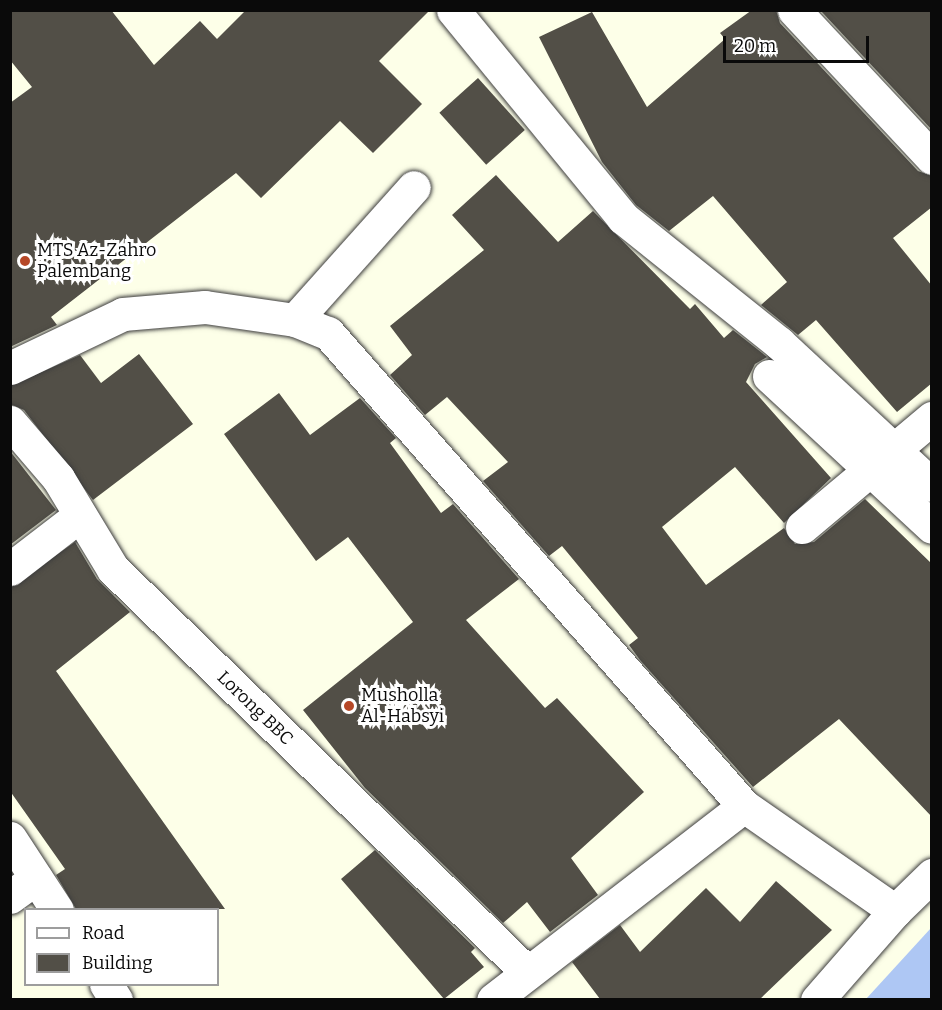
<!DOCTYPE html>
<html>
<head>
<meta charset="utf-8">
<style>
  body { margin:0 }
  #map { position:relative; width:942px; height:1010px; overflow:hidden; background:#fdffe8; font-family:Bitter,serif }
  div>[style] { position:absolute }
  .water>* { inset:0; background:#aec7f4 }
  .building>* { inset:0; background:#524f47; transform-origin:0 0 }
  .roads { filter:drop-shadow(0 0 2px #3d3d3d) drop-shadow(0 0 2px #3d3d3d) }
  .street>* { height:33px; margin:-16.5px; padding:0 16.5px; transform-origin:16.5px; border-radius:16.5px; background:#fff }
  .dots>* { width:16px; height:16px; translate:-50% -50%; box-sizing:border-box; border:3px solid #fff; border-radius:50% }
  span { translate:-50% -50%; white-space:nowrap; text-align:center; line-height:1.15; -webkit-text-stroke:6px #fff; paint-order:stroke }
  .poi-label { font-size:18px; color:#0a0a0a }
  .left { translate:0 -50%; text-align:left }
  .street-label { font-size:18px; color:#0a0a0a }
  .frame { position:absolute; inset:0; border:12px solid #0a0a0a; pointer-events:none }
  .legend { position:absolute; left:24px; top:908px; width:195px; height:78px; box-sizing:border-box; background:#fff; border:2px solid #9d9d9d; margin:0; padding:8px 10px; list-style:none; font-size:18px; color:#0a0a0a }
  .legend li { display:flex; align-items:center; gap:12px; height:30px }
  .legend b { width:30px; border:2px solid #9d9d9d }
  .scale { position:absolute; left:723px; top:36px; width:146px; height:27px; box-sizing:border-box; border:3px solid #0a0a0a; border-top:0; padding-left:8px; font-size:18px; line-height:21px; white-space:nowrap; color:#0a0a0a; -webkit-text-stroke:4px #fff; paint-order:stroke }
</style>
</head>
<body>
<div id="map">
  <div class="water">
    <i style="clip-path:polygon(931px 928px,931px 999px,866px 999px)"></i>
  </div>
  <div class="building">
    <i style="clip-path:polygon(10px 10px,111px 10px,154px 65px,200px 21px,217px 39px,246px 10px,430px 10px,379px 61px,422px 104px,373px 153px,340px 121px,261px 198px,236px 173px,51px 317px,57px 325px,10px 347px,10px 103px,32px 87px,10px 60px)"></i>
    <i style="clip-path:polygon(752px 10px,776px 10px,780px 23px,918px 171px,932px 176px,932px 207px,893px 238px,932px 286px,932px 383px,897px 412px,816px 320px,798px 335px,761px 305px,787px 282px,713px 196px,669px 231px,636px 205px,602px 162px,539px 37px,592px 12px,647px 107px,725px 39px,720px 33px)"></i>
    <i style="clip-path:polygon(820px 10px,932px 10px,932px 130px)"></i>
    <i style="left:478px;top:78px;width:70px;height:52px;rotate:48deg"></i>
    <i style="clip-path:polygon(496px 175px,558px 242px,593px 211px,690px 309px,695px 304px,724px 338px,733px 330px,767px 357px,755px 364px,746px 382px,831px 478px,784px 523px,735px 467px,662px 527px,706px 585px,784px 528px,795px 544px,814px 542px,865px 499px,932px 564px,932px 817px,839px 719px,753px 787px,640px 660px,629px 645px,638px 638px,562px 546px,549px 556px,483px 481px,508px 462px,447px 397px,425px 415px,390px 375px,412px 355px,390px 326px,484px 250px,452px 215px)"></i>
    <i style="clip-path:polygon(139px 354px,193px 424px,93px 500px,24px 410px,10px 404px,10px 386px,80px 355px,101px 383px)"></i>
    <i style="clip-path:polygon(279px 393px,310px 435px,360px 398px,396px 438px,390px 443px,441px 513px,453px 504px,519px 579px,466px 620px,545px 708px,557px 698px,644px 792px,571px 858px,598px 895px,550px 932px,527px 902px,503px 923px,365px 788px,303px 710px,413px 622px,348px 537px,316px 561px,224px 434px)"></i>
    <i style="clip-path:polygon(10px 451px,56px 510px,10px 545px)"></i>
    <i style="clip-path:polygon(75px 542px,97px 579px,130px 612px,56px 671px,225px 909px,76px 909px,56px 875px,65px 869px,10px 791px,10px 587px)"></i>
    <i style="clip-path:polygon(375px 850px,475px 948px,471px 952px,484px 967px,444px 999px,341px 879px)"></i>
    <i style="clip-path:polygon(776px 881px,832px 930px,760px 999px,600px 999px,572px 962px,620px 925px,640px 952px,706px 888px,740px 922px)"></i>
  </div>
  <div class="roads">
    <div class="street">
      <i style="left:453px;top:10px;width:269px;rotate:50.7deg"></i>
      <i style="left:623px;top:218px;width:200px;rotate:38.7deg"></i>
      <i style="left:779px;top:343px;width:209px;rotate:42.9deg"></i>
      <i style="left:794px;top:10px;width:202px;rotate:47deg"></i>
      <i style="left:295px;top:320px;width:178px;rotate:-48.2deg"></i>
      <i style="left:10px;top:368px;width:125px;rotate:-25.5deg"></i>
      <i style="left:123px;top:314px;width:82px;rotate:-4.9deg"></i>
      <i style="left:205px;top:307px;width:91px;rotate:8.2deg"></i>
      <i style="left:295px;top:320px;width:35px;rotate:22deg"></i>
      <i style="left:328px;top:333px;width:630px;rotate:48.67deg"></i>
      <i style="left:744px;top:806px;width:317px;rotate:142.3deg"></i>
      <i style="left:769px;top:376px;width:222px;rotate:42.8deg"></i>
      <i style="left:10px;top:422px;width:74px;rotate:49.4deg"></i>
      <i style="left:58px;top:478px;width:106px;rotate:58.9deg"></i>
      <i style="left:113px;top:569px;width:578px;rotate:44.23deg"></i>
      <i style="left:802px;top:527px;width:170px;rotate:-40deg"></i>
      <i style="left:10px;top:569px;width:88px;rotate:-37.6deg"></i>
      <i style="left:744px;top:806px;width:184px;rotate:34.8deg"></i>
      <i style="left:895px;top:911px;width:52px;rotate:-44.2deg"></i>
      <i style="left:10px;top:838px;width:86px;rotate:56.9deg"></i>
      <i style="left:10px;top:897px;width:32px;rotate:-36deg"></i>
      <i style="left:106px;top:984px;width:19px;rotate:58deg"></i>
      <i style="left:817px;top:1000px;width:118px;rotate:-48.8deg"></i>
    </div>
  </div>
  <div class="dots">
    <i style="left:25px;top:261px;background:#b64827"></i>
    <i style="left:349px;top:706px;background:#b64827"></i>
  </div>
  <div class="poi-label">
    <span class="left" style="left:37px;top:261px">MTS Az-Zahro<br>Palembang</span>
    <span class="left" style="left:361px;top:706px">Musholla<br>Al-Habsyi</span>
  </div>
  <div class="street-label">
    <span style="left:255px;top:708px;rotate:44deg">Lorong BBC</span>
  </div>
  <div class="frame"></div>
  <ul class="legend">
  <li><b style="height:8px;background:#fff"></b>Road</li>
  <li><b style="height:16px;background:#524f47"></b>Building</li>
  </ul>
  <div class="scale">20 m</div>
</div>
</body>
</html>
